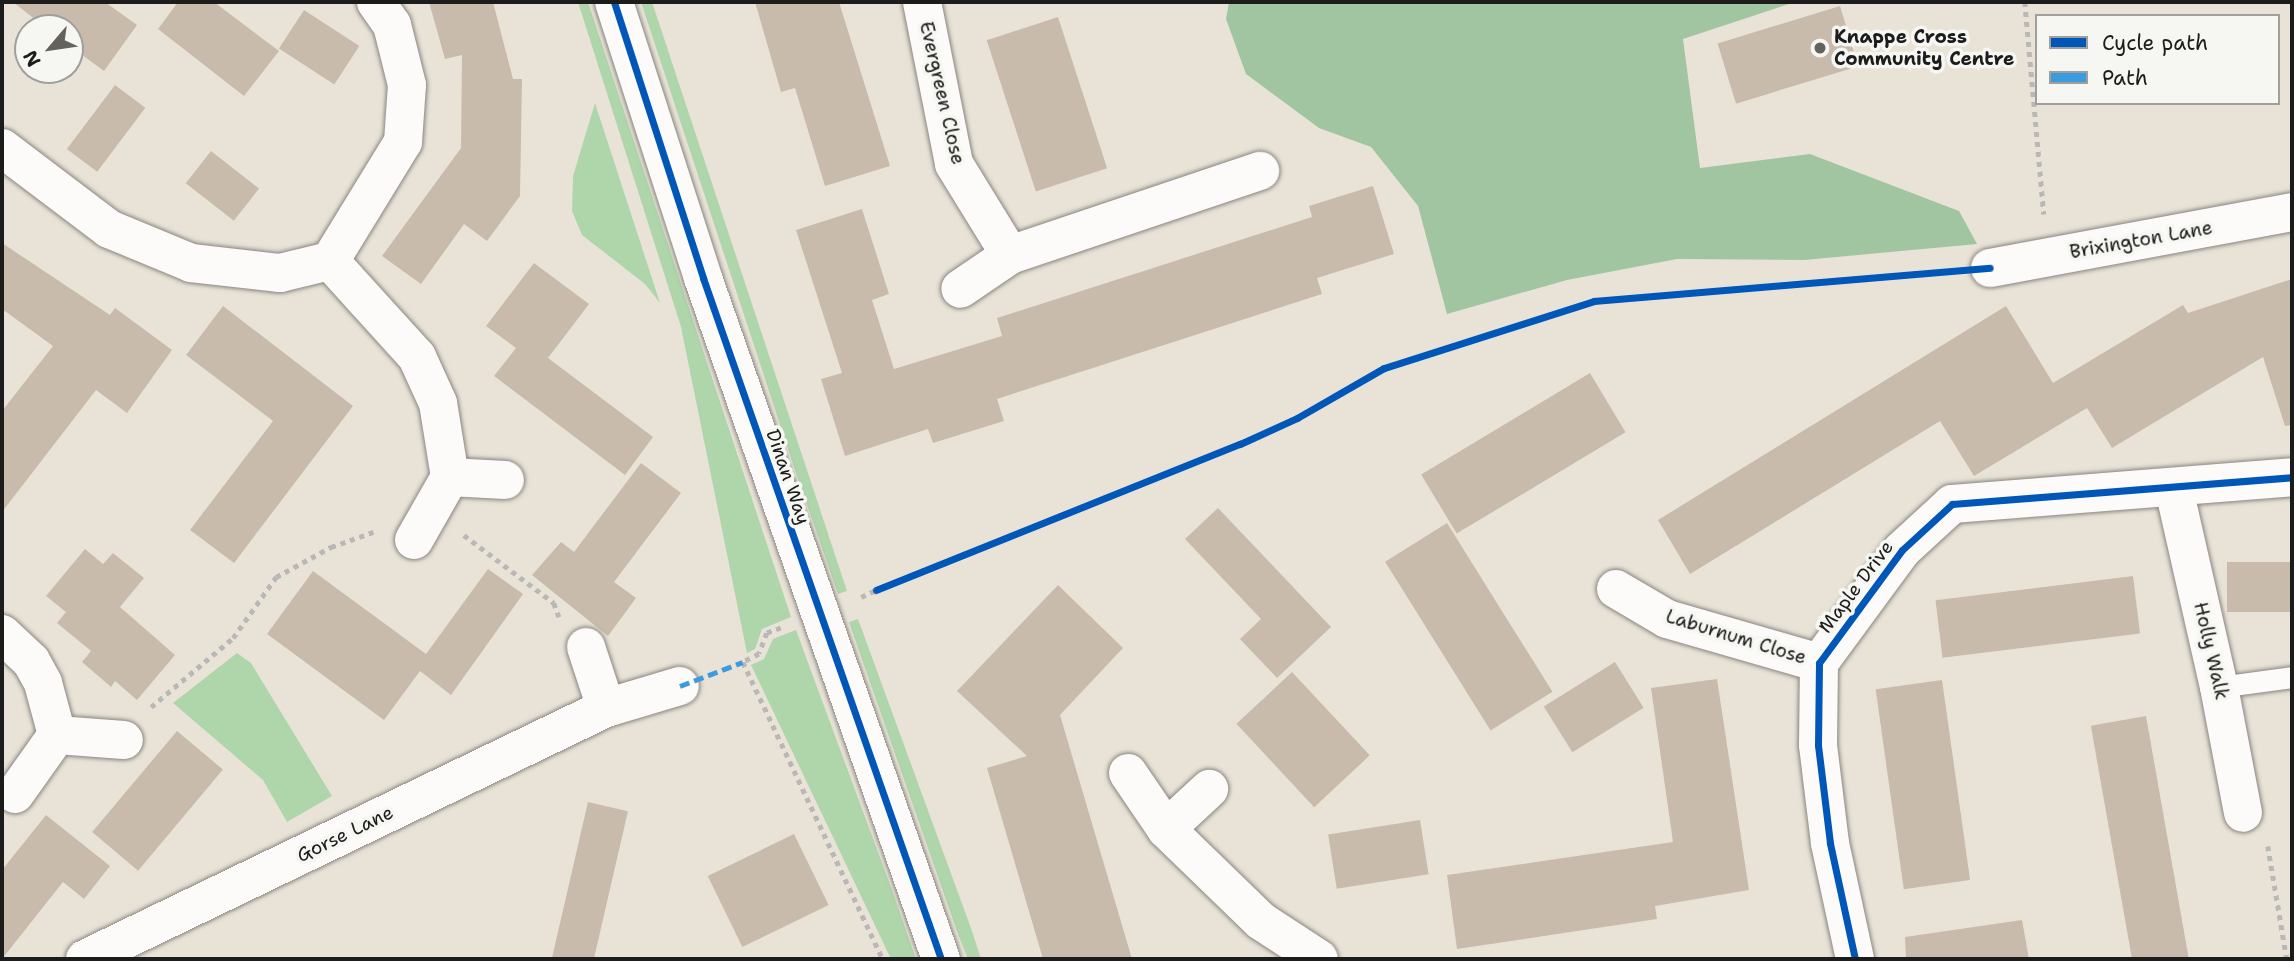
<!DOCTYPE html>
<html>
<head>
<meta charset="utf-8">
<style>
  body { margin:0 }
  #map { position:relative; width:2294px; height:961px; overflow:hidden; background:#e9e3d7; font-family:"Shantell Sans",sans-serif }
  div>[style] { position:absolute }
  .green>* { inset:0; background:#afd5ab }
  .forest>* { inset:0; background:#a2c5a1 }
  .building>* { inset:0; background:#c9bbab; transform-origin:0 0 }
  .path>* { height:4.5px; margin-top:-2.25px; transform-origin:0; background:repeating-linear-gradient(90deg,#b9b8b6 0 5px,transparent 0 10px) }
  .roads { filter:drop-shadow(0 0 2px #898680) drop-shadow(0 0 2px #898680) }
  .service>* { height:21px; margin:-10.5px; padding:0 10.5px; transform-origin:10.5px; border-radius:10.5px; background:#fcfbf9 }
  .minor>* { height:38px; margin:-19px; padding:0 19px; transform-origin:19px; border-radius:19px; background:#fcfbf9 }
  .tertiary>* { height:38px; margin:-19px; padding:0 19px; transform-origin:19px; border-radius:19px; background:#fcfbf9 }
  .quiet>* { height:5px; margin-top:-2.5px; transform-origin:0; background:repeating-linear-gradient(90deg,#3c9bdf 0 10px,transparent 0 15px) }
  .cycleway>* { height:7px; margin:-3.5px; padding:0 3.5px; transform-origin:3.5px; border-radius:3.5px; background:#0057b8 }
  .dots>* { width:19px; height:19px; translate:-50% -50%; box-sizing:border-box; border:4px solid #f6f6f2; border-radius:50% }
  span { translate:-50% -50%; white-space:nowrap; text-align:center; line-height:1.15; -webkit-text-stroke:7px #f6f6f2; paint-order:stroke }
  .poi-label { font-size:19px; color:#1c1c1c; font-weight:700 }
  .left { translate:0 -50%; text-align:left }
  .street-label { font-size:19px; color:#1c1c1c }
  .frame { position:absolute; inset:0; border:4px solid #1c1c1c; pointer-events:none }
  .legend { position:absolute; left:2035px; top:14px; width:245px; height:91px; box-sizing:border-box; background:#f6f6f2; border:2px solid #9f9f9c; margin:0; padding:9px 12px; list-style:none; font-size:21px; color:#1c1c1c }
  .legend li { display:flex; align-items:center; gap:14px; height:35px }
  .legend b { width:35px; border:2px solid #9f9f9c }
  .north { position:absolute; left:14px; top:14px; width:70px; height:70px; box-sizing:border-box; background:#f6f6f2; border:2px solid #9f9f9c; border-radius:50%; rotate:241deg; font-size:19px; font-weight:700; line-height:28px; text-align:center; color:#1c1c1c }
  .north::after { content:''; display:block; margin:auto; width:24px; height:32px; background:#64625d; clip-path:polygon(50% 0,100% 100%,50% 72%,0 100%) }
</style>
</head>
<body>
<div id="map">
  <div class="green">
    <i style="clip-path:polygon(578px 2px,588px 2px,791px 617px,762px 629px,755px 649px,747px 653px,681px 327px)"></i>
    <i style="clip-path:polygon(641px 2px,652px 2px,847px 591px,838px 594px,794px 467px)"></i>
    <i style="clip-path:polygon(595px 103px,660px 303px,645px 284px,582px 235px,572px 211px,573px 176px)"></i>
    <i style="clip-path:polygon(858px 619px,972px 931px,981px 959px,968px 959px,958px 934px,849px 622px)"></i>
    <i style="clip-path:polygon(796px 630px,892px 890px,916px 959px,891px 959px,751px 665px,764px 659px,773px 639px)"></i>
    <i style="clip-path:polygon(237px 653px,251px 663px,332px 796px,287px 822px,263px 780px,173px 703px)"></i>
  </div>
  <div class="forest">
    <i style="clip-path:polygon(1229px 2px,1795px 2px,1683px 39px,1700px 168px,1810px 154px,1959px 211px,1977px 244px,1804px 260px,1677px 259px,1567px 280px,1447px 314px,1418px 206px,1371px 147px,1319px 128px,1246px 74px,1226px 19px)"></i>
  </div>
  <div class="building">
    <i style="clip-path:polygon(13px 2px,105px 2px,137px 25px,104px 71px,70px 46px,70px 28px,46px 28px)"></i>
    <i style="clip-path:polygon(178px 2px,214px 2px,279px 51px,244px 96px,158px 29px)"></i>
    <i style="clip-path:polygon(429px 2px,493px 2px,513px 79px,522px 79px,520px 196px,487px 241px,464px 224px,421px 284px,382px 256px,461px 148px,462px 55px,445px 59px)"></i>
    <i style="clip-path:polygon(755px 2px,839px 2px,890px 166px,825px 186px,795px 88px,781px 92px)"></i>
    <i style="left:1840px;top:6px;width:63px;height:128px;rotate:73deg"></i>
    <i style="left:304px;top:10px;width:66px;height:46px;rotate:33deg"></i>
    <i style="left:1058px;top:17px;width:159px;height:75px;rotate:72deg"></i>
    <i style="left:115px;top:85px;width:38px;height:80px;rotate:37deg"></i>
    <i style="left:211px;top:151px;width:61px;height:41px;rotate:38deg"></i>
    <i style="clip-path:polygon(1373px 186px,1394px 254px,1317px 278px,1322px 294px,997px 399px,1004px 421px,933px 443px,928px 429px,845px 456px,821px 379px,842px 373px,796px 230px,862px 209px,889px 294px,872px 300px,894px 369px,1002px 336px,997px 318px,1312px 217px,1309px 206px)"></i>
    <i style="clip-path:polygon(2px 243px,110px 315px,115px 308px,172px 350px,127px 413px,96px 390px,2px 512px,2px 411px,53px 346px,2px 309px)"></i>
    <i style="clip-path:polygon(534px 263px,589px 304px,548px 358px,653px 437px,625px 475px,494px 376px,516px 348px,486px 326px)"></i>
    <i style="clip-path:polygon(2292px 279px,2292px 425px,2285px 426px,2263px 357px,2112px 448px,2087px 408px,1974px 476px,1940px 421px,1690px 574px,1658px 520px,2006px 306px,2053px 383px,2183px 305px,2188px 313px)"></i>
    <i style="clip-path:polygon(223px 306px,353px 406px,234px 563px,190px 530px,273px 421px,186px 355px)"></i>
    <i style="left:1590px;top:373px;width:69px;height:197px;rotate:59deg"></i>
    <i style="clip-path:polygon(641px 463px,681px 493px,614px 582px,636px 598px,608px 636px,532px 575px,561px 542px,574px 552px)"></i>
    <i style="clip-path:polygon(1218px 508px,1331px 627px,1277px 678px,1240px 639px,1261px 619px,1185px 539px)"></i>
    <i style="left:1447px;top:523px;width:199px;height:73px;rotate:58deg"></i>
    <i style="clip-path:polygon(85px 549px,103px 564px,113px 553px,144px 578px,120px 607px,175px 655px,137px 700px,115px 681px,111px 687px,82px 662px,91px 651px,57px 623px,66px 612px,46px 596px)"></i>
    <i style="left:2292px;top:562px;width:50px;height:65px;rotate:90deg"></i>
    <i style="clip-path:polygon(488px 569px,523px 594px,451px 695px,420px 671px,384px 720px,267px 634px,313px 571px,426px 654px)"></i>
    <i style="left:2133px;top:576px;width:58px;height:199px;rotate:83deg"></i>
    <i style="clip-path:polygon(1058px 585px,1123px 648px,1060px 715px,1132px 959px,1043px 959px,987px 768px,1027px 756px,957px 691px)"></i>
    <i style="left:1615px;top:662px;width:54px;height:84px;rotate:58deg"></i>
    <i style="left:1292px;top:672px;width:114px;height:76px;rotate:47deg"></i>
    <i style="clip-path:polygon(1717px 679px,1749px 890px,1655px 906px,1657px 919px,1457px 949px,1447px 875px,1673px 842px,1651px 688px)"></i>
    <i style="left:1942px;top:680px;width:202px;height:67px;rotate:82deg"></i>
    <i style="left:2146px;top:716px;width:247px;height:56px;rotate:80deg"></i>
    <i style="left:177px;top:731px;width:60px;height:132px;rotate:40deg"></i>
    <i style="left:588px;top:802px;width:41px;height:162px;rotate:13deg"></i>
    <i style="clip-path:polygon(46px 815px,110px 866px,84px 899px,63px 882px,2px 959px,2px 870px)"></i>
    <i style="left:1420px;top:820px;width:55px;height:93px;rotate:81deg"></i>
    <i style="left:794px;top:834px;width:79px;height:96px;rotate:64deg"></i>
    <i style="clip-path:polygon(2022px 920px,2029px 959px,1906px 959px,1905px 937px)"></i>
  </div>
  <div class="path">
    <i style="left:2025px;top:2px;width:213px;rotate:84.9deg"></i>
    <i style="left:464px;top:535px;width:113px;rotate:37.1deg"></i>
    <i style="left:554px;top:603px;width:15px;rotate:70deg"></i>
    <i style="left:861px;top:597px;width:17px;rotate:-25deg"></i>
    <i style="left:781px;top:628px;width:15px;rotate:160deg"></i>
    <i style="left:767px;top:633px;width:22px;rotate:111deg"></i>
    <i style="left:759px;top:654px;width:18px;rotate:153deg"></i>
    <i style="left:743px;top:662px;width:328px;rotate:64.8deg"></i>
    <i style="left:151px;top:707px;width:107px;rotate:-40.1deg"></i>
    <i style="left:233px;top:638px;width:75px;rotate:-54.8deg"></i>
    <i style="left:276px;top:577px;width:63px;rotate:-28.6deg"></i>
    <i style="left:331px;top:547px;width:45px;rotate:-19.7deg"></i>
    <i style="left:2268px;top:846px;width:115px;rotate:80.5deg"></i>
  </div>
  <div class="roads">
    <div class="service">
      <i style="left:2219px;top:687px;width:74px;rotate:-7.8deg"></i>
    </div>
    <div class="minor">
      <i style="left:922px;top:2px;width:165px;rotate:78.8deg"></i>
      <i style="left:954px;top:164px;width:107px;rotate:58.4deg"></i>
      <i style="left:1010px;top:255px;width:60px;rotate:145.8deg"></i>
      <i style="left:2px;top:148px;width:134px;rotate:37.1deg"></i>
      <i style="left:109px;top:229px;width:89px;rotate:22.5deg"></i>
      <i style="left:191px;top:263px;width:90px;rotate:6.4deg"></i>
      <i style="left:280px;top:273px;width:51px;rotate:-13.5deg"></i>
      <i style="left:330px;top:261px;width:140px;rotate:-58.5deg"></i>
      <i style="left:403px;top:142px;width:57px;rotate:-86deg"></i>
      <i style="left:407px;top:85px;width:62px;rotate:-104deg"></i>
      <i style="left:392px;top:25px;width:28px;rotate:-125deg"></i>
      <i style="left:1010px;top:255px;width:264px;rotate:-18.6deg"></i>
      <i style="left:330px;top:261px;width:130px;rotate:47.8deg"></i>
      <i style="left:417px;top:357px;width:51px;rotate:65.5deg"></i>
      <i style="left:438px;top:403px;width:75px;rotate:80.8deg"></i>
      <i style="left:1990px;top:268px;width:307px;rotate:-10.5deg"></i>
      <i style="left:2174px;top:489px;width:203px;rotate:77.2deg"></i>
      <i style="left:2219px;top:687px;width:128px;rotate:79.2deg"></i>
      <i style="left:414px;top:540px;width:73px;rotate:-60.3deg"></i>
      <i style="left:450px;top:477px;width:55px;rotate:3.1deg"></i>
      <i style="left:1616px;top:589px;width:59px;rotate:30.5deg"></i>
      <i style="left:1667px;top:619px;width:158px;rotate:16.1deg"></i>
      <i style="left:2px;top:634px;width:40px;rotate:43deg"></i>
      <i style="left:31px;top:661px;width:25px;rotate:61deg"></i>
      <i style="left:43px;top:683px;width:54px;rotate:74.9deg"></i>
      <i style="left:586px;top:647px;width:64px;rotate:71.8deg"></i>
      <i style="left:1128px;top:773px;width:68px;rotate:55.8deg"></i>
      <i style="left:1166px;top:829px;width:132px;rotate:44.1deg"></i>
      <i style="left:1261px;top:921px;width:69px;rotate:33.2deg"></i>
      <i style="left:15px;top:794px;width:72px;rotate:-54.6deg"></i>
      <i style="left:57px;top:735px;width:67px;rotate:4.3deg"></i>
      <i style="left:1166px;top:829px;width:59px;rotate:-42.9deg"></i>
      <i style="left:85px;top:959px;width:578px;rotate:-25.72deg"></i>
      <i style="left:606px;top:708px;width:77px;rotate:-16.6deg"></i>
      <i style="left:1855px;top:959px;width:119px;rotate:-102.2deg"></i>
      <i style="left:1830px;top:843px;width:99px;rotate:-97deg"></i>
      <i style="left:1818px;top:745px;width:82px;rotate:-89.3deg"></i>
      <i style="left:1819px;top:663px;width:140px;rotate:-53.7deg"></i>
      <i style="left:1902px;top:550px;width:68px;rotate:-42.6deg"></i>
      <i style="left:1952px;top:504px;width:341px;rotate:-4.5deg"></i>
    </div>
    <div class="tertiary">
      <i style="left:614px;top:2px;width:290px;rotate:72.1deg"></i>
      <i style="left:703px;top:278px;width:721px;rotate:70.74deg"></i>
    </div>
  </div>
  <div class="quiet">
    <i style="left:680px;top:686px;width:67px;rotate:-20.9deg"></i>
  </div>
  <div class="cycleway">
    <i style="left:614px;top:2px;width:290px;rotate:72.1deg"></i>
    <i style="left:703px;top:278px;width:721px;rotate:70.74deg"></i>
    <i style="left:876px;top:590px;width:392px;rotate:-21.9deg"></i>
    <i style="left:1240px;top:444px;width:63px;rotate:-24.5deg"></i>
    <i style="left:1297px;top:418px;width:100px;rotate:-29.9deg"></i>
    <i style="left:1384px;top:368px;width:220px;rotate:-17.7deg"></i>
    <i style="left:1594px;top:301px;width:397px;rotate:-4.8deg"></i>
    <i style="left:1855px;top:959px;width:119px;rotate:-102.2deg"></i>
    <i style="left:1830px;top:843px;width:99px;rotate:-97deg"></i>
    <i style="left:1818px;top:745px;width:82px;rotate:-89.3deg"></i>
    <i style="left:1819px;top:663px;width:140px;rotate:-53.7deg"></i>
    <i style="left:1902px;top:550px;width:68px;rotate:-42.6deg"></i>
    <i style="left:1952px;top:504px;width:341px;rotate:-4.5deg"></i>
  </div>
  <div class="dots">
    <i style="left:1820px;top:48px;background:#64625d"></i>
  </div>
  <div class="poi-label">
    <span class="left" style="left:1834px;top:48px">Knappe Cross<br>Community Centre</span>
  </div>
  <div class="street-label">
    <span style="left:942px;top:93px;rotate:77deg">Evergreen Close</span>
    <span style="left:2141px;top:240px;rotate:-10deg">Brixington Lane</span>
    <span style="left:788px;top:477px;rotate:71deg">Dinan Way</span>
    <span style="left:1856px;top:587px;rotate:-53deg">Maple Drive</span>
    <span style="left:1736px;top:637px;rotate:17deg">Laburnum Close</span>
    <span style="left:2211px;top:651px;rotate:77deg">Holly Walk</span>
    <span style="left:345px;top:834px;rotate:-26deg">Gorse Lane</span>
  </div>
  <div class="frame"></div>
  <ul class="legend">
  <li><b style="height:9px;background:#0057b8"></b>Cycle path</li>
  <li><b style="height:9px;background:#3c9bdf"></b>Path</li>
  </ul>
  <div class="north">N</div>
</div>
</body>
</html>
